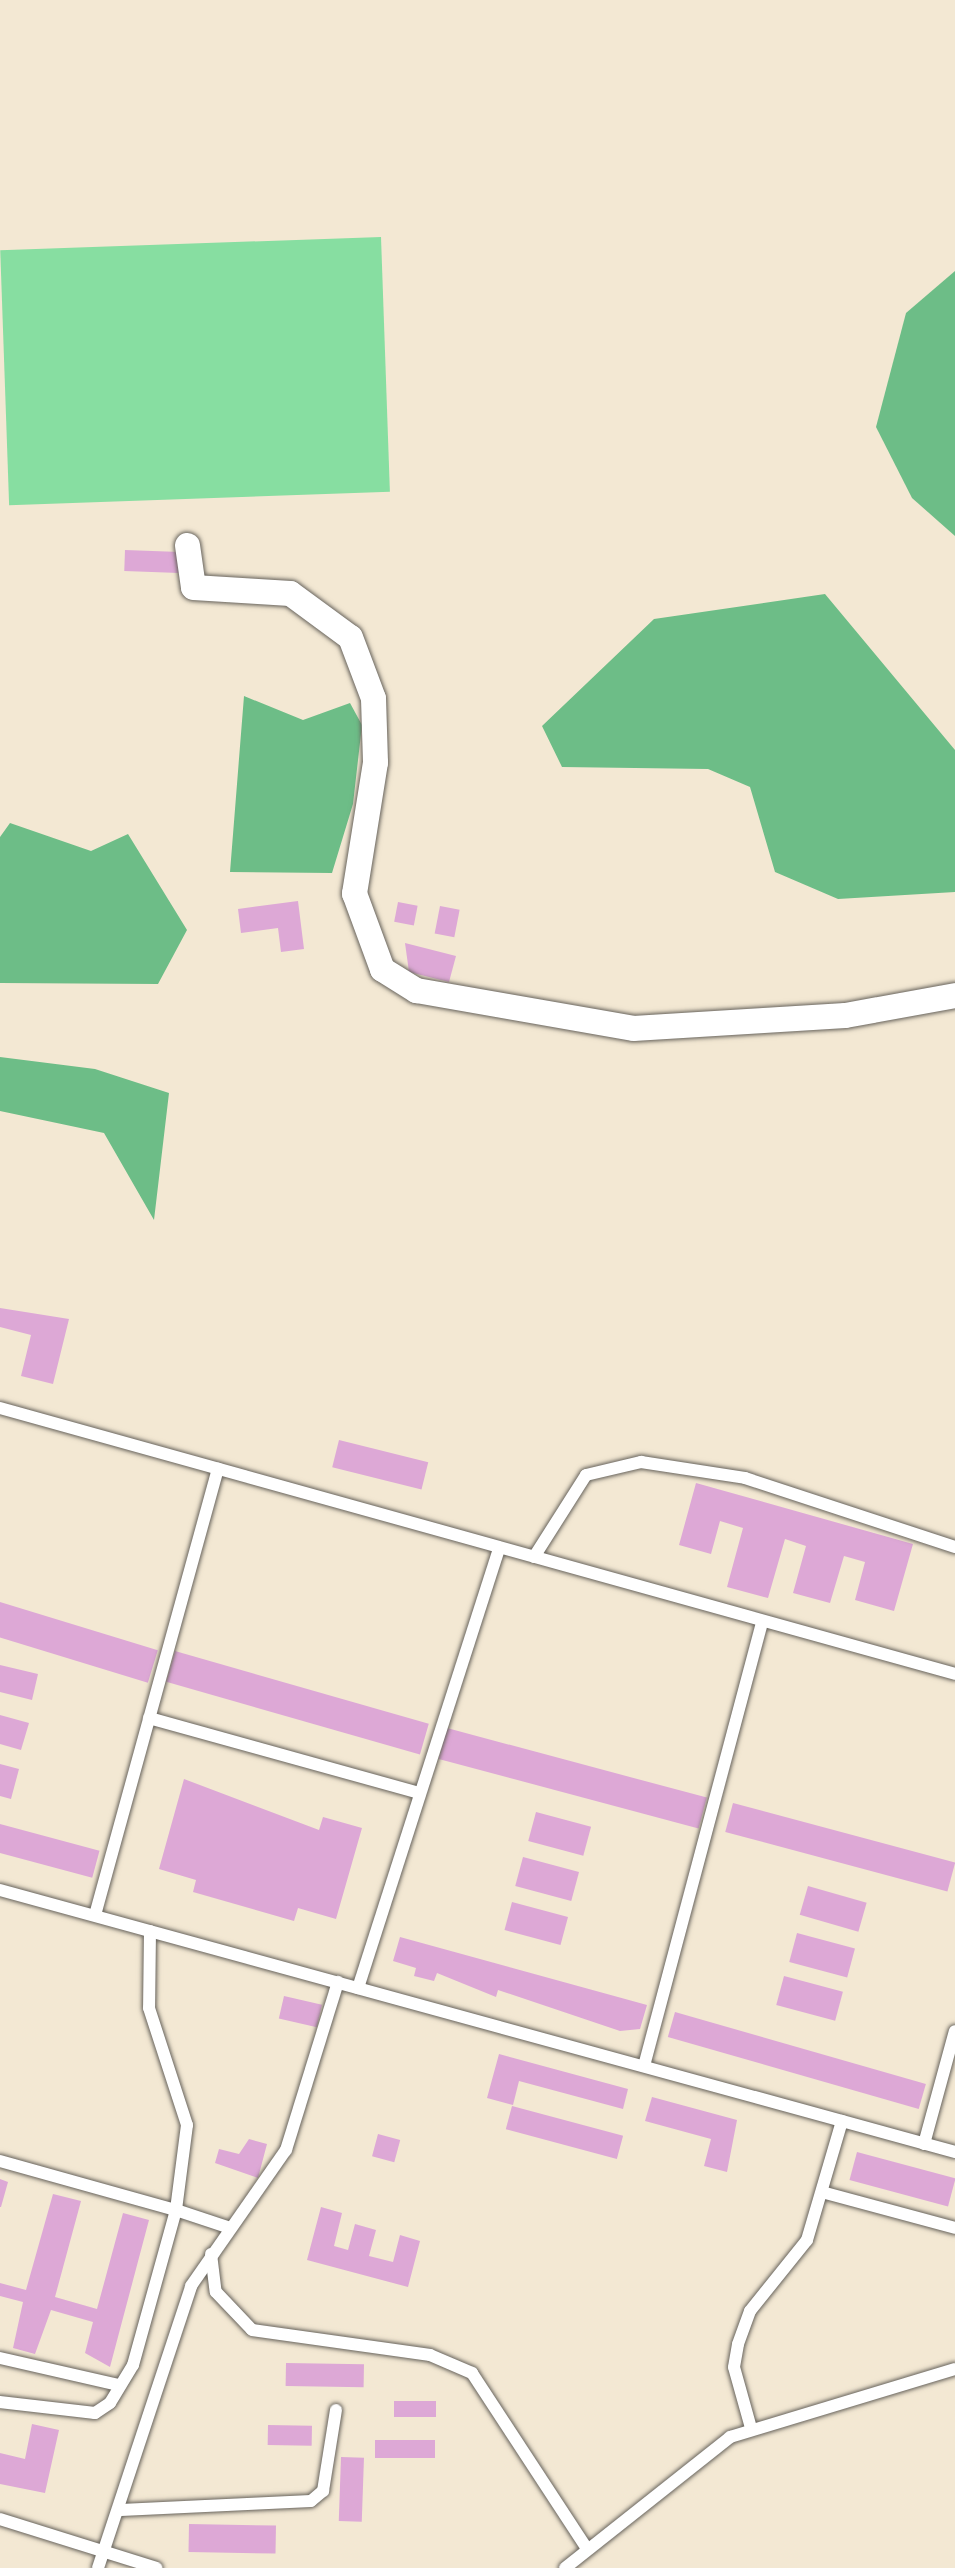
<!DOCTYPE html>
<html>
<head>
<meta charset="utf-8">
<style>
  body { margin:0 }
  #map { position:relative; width:955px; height:2568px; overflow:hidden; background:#f3e8d3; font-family:Pangolin,sans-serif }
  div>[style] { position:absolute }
  .green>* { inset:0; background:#87dea1; transform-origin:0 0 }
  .forest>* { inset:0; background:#6dbd87 }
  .building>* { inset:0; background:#dda8d6; transform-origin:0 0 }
  .roads { filter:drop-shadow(0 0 2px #67635c) drop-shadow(0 0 2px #67635c) }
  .lane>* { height:12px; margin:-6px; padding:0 6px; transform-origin:6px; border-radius:6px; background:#fff }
  .street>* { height:25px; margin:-12.5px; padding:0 12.5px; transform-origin:12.5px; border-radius:12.5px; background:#fff }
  span { translate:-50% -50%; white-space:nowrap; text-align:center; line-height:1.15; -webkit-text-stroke:10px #f7f3e8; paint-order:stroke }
</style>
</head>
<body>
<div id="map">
  <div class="green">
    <i style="left:381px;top:237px;width:255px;height:381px;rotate:88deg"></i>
  </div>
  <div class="forest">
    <i style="clip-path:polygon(955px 271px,955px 536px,912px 498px,876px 427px,906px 313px)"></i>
    <i style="clip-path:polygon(825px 594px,955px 750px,955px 892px,838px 899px,775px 872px,750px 787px,708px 769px,562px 767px,542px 726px,654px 619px)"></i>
    <i style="clip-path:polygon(244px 696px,303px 720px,350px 703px,362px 725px,353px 804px,332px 873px,230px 872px)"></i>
    <i style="clip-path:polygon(10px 823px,91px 851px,128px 834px,187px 930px,158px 984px,0 983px,0 837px)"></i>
    <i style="clip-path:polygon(0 1057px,95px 1069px,169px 1093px,154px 1220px,104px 1133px,0 1111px)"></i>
  </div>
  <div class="building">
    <i style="left:125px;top:550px;width:55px;height:21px;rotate:2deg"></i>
    <i style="clip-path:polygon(298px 901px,304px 949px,281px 952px,278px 928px,241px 933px,238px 909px)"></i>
    <i style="left:398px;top:902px;width:20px;height:20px;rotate:11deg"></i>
    <i style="left:440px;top:906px;width:20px;height:28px;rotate:11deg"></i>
    <i style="clip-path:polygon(405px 943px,456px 956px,449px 982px,409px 972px)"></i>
    <i style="clip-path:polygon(0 1308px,69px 1319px,53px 1384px,21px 1376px,31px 1335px,0 1327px)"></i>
    <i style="left:339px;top:1440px;width:92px;height:28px;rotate:14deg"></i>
    <i style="clip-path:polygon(696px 1483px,913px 1544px,894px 1611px,855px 1600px,865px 1562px,844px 1556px,830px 1603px,793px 1593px,806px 1546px,785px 1539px,768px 1598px,727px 1587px,743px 1528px,720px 1521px,711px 1554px,679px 1545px)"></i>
    <i style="left:0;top:1602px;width:165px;height:34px;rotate:17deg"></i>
    <i style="left:175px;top:1651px;width:264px;height:32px;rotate:16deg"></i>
    <i style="clip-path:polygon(0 1665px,38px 1674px,32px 1700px,0 1692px)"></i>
    <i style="clip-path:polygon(0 1715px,29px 1723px,21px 1750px,0 1744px)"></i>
    <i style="left:447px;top:1728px;width:269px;height:32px;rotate:15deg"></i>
    <i style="clip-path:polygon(0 1764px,19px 1769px,11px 1799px,0 1796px)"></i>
    <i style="clip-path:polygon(184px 1779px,319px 1830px,323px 1817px,362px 1828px,336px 1919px,298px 1908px,294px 1921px,193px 1892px,196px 1880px,159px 1869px)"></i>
    <i style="left:733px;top:1803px;width:230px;height:30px;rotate:15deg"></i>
    <i style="left:536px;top:1812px;width:57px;height:30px;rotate:15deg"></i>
    <i style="left:0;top:1824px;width:103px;height:28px;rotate:15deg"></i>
    <i style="left:523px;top:1857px;width:58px;height:30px;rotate:15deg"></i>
    <i style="left:808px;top:1886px;width:61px;height:30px;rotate:16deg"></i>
    <i style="left:512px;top:1902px;width:58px;height:29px;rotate:15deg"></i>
    <i style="left:797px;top:1933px;width:60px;height:30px;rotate:15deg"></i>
    <i style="clip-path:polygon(400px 1937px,647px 2005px,640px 2029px,620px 2031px,498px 1990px,496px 1997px,437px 1973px,434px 1981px,414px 1976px,416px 1968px,393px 1961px)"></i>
    <i style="left:784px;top:1976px;width:61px;height:30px;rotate:15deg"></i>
    <i style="left:284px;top:1996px;width:39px;height:23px;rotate:13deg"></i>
    <i style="left:675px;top:2012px;width:261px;height:26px;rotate:16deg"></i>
    <i style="clip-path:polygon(499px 2054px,628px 2089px,623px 2109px,519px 2081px,513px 2105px,487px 2098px)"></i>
    <i style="clip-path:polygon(652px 2097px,737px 2120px,727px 2172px,704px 2166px,711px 2139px,645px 2121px)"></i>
    <i style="left:512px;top:2106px;width:115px;height:24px;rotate:15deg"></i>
    <i style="left:378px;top:2134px;width:23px;height:23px;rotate:15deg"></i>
    <i style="clip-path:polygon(249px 2139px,267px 2144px,258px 2178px,215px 2163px,219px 2149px,239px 2154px)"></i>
    <i style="left:857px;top:2152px;width:102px;height:29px;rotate:15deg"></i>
    <i style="clip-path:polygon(0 2179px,8px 2182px,1px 2207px,0 2207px)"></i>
    <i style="clip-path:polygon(53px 2194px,81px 2201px,55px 2297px,97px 2309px,123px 2213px,149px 2220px,110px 2367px,85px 2353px,93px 2322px,51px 2310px,35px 2354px,13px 2348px,23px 2302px,0 2296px,0 2283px,26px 2290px)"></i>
    <i style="clip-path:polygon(321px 2207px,342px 2213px,334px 2246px,348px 2250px,355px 2224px,376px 2230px,369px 2256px,393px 2262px,400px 2235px,420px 2241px,408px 2287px,307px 2260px)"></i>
    <i style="left:286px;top:2363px;width:78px;height:23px;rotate:1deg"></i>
    <i style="left:394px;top:2401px;width:42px;height:16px"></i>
    <i style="clip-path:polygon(32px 2424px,59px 2430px,45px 2493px,0 2484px,0 2453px,25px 2459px)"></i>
    <i style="left:268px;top:2425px;width:44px;height:20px;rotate:1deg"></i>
    <i style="left:375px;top:2440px;width:60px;height:18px"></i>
    <i style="left:341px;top:2457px;width:23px;height:64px;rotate:2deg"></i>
    <i style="left:189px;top:2524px;width:87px;height:28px;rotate:1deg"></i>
  </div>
  <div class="roads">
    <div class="lane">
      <i style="left:0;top:1408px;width:991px;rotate:15.56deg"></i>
      <i style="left:534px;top:1557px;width:97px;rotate:-57.6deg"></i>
      <i style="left:586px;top:1475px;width:57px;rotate:-13.3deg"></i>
      <i style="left:641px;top:1462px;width:105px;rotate:8.7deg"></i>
      <i style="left:745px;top:1478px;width:221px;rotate:18.2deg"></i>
      <i style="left:149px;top:1718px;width:281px;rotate:15.5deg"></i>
      <i style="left:0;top:1890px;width:990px;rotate:15.34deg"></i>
      <i style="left:95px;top:1915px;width:463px;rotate:-74.6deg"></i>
      <i style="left:150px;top:1931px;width:77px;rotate:90.7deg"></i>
      <i style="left:149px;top:2008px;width:123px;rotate:72deg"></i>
      <i style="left:187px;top:2125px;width:86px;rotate:97.4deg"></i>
      <i style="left:176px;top:2210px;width:54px;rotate:18.4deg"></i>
      <i style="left:358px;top:1988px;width:462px;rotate:-72.2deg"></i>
      <i style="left:644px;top:2066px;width:460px;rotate:-75.1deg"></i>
      <i style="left:924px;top:2144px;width:117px;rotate:-74.7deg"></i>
      <i style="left:0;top:2161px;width:183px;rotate:15.6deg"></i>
      <i style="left:176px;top:2210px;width:161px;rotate:105.5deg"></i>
      <i style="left:133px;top:2365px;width:44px;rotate:121.2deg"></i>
      <i style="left:110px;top:2403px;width:18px;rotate:146deg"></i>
      <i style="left:95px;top:2413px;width:96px;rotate:-173.4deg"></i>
      <i style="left:822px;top:2192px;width:138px;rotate:15.1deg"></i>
      <i style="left:211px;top:2254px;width:38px;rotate:83deg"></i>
      <i style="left:216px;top:2292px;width:52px;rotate:46.5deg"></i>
      <i style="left:252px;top:2330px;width:180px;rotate:8deg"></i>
      <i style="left:430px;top:2355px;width:46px;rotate:23.2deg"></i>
      <i style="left:472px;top:2373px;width:210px;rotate:56.8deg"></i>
      <i style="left:0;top:2358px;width:122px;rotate:12.8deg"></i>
      <i style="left:751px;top:2428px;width:63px;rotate:-105.6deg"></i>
      <i style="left:734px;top:2367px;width:23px;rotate:-80deg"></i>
      <i style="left:738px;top:2344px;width:35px;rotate:-70deg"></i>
      <i style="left:750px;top:2311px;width:91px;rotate:-51.2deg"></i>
      <i style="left:807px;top:2240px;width:124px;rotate:-73.6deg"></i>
      <i style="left:121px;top:2510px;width:190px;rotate:-2.7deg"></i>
      <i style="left:311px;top:2501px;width:16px;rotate:-40deg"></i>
      <i style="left:323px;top:2491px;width:82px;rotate:-80.9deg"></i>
      <i style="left:0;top:2519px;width:164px;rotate:17.4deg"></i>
      <i style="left:98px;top:2568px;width:297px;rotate:-71.7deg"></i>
      <i style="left:191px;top:2286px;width:166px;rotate:-55.1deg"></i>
      <i style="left:286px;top:2150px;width:176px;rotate:-72.8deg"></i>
      <i style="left:565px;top:2568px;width:211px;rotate:-38.4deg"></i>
      <i style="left:730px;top:2437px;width:235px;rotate:-16.8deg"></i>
    </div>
    <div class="street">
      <i style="left:187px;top:545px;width:42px;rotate:81.9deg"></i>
      <i style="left:193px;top:587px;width:97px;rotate:3.5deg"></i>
      <i style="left:290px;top:593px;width:74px;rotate:36.3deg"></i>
      <i style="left:350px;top:637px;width:65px;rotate:69.3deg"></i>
      <i style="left:373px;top:698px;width:64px;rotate:88.2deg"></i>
      <i style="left:375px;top:762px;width:133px;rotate:99.1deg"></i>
      <i style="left:354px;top:893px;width:81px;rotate:69.8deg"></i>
      <i style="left:382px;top:969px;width:40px;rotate:32deg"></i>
      <i style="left:416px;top:990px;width:220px;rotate:9.9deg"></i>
      <i style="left:633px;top:1028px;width:212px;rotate:-3.5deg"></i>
      <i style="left:845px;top:1015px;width:112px;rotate:-10.3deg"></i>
    </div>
  </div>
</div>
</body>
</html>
